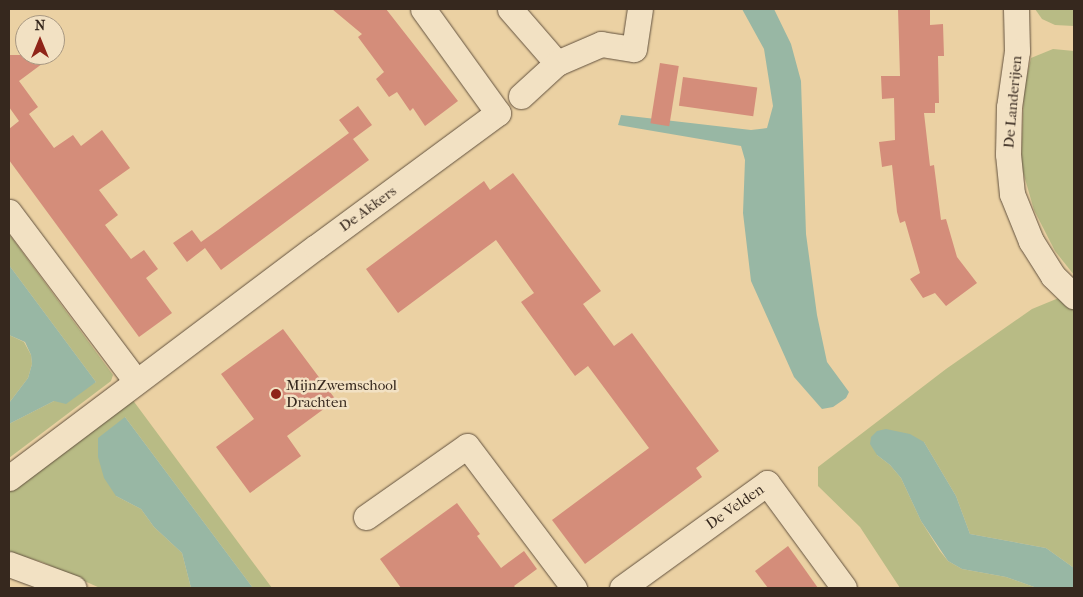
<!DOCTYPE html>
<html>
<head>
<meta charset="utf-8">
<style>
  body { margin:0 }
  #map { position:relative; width:1083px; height:597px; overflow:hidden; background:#ebd1a3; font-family:"IM FELL French Canon",serif }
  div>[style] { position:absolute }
  .green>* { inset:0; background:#b8bb85 }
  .water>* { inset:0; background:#98b7a4 }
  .building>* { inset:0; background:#d48d7a; transform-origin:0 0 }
  .roads { filter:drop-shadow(0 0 1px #63523f) drop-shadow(0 0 1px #63523f) }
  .minor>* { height:25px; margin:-12.5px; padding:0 12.5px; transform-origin:12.5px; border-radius:12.5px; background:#f2e1c3 }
  .dots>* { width:14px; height:14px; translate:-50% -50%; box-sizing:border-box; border:2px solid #f2e1c3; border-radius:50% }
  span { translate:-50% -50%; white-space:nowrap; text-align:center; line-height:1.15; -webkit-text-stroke:5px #f2e1c3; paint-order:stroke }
  .street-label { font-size:15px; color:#36281e }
  .poi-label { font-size:15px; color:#36281e }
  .left { translate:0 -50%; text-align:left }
  .frame { position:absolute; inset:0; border:10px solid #36281e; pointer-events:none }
  .north { position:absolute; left:15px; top:15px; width:50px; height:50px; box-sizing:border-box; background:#f2e1c3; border:1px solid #a79781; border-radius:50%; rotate:0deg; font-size:14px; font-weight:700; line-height:20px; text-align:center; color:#36281e }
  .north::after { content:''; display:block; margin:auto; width:18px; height:22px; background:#8f2418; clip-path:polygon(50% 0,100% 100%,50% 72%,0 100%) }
</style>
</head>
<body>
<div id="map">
  <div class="green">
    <i style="clip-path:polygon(1035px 9px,1074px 9px,1074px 26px,1055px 25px,1042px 19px)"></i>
    <i style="clip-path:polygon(1053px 49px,1074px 51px,1074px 275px,1055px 251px,1034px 210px,1021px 165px,1024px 89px,1031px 58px)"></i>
    <i style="clip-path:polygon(9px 234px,113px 375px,111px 381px,9px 458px,9px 424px,54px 401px,61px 401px,96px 382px,9px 265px)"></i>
    <i style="clip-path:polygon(1066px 295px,1074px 305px,1074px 568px,1046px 548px,970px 534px,956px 496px,924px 442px,877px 455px,890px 465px,901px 478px,921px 521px,940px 551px,948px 561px,962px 569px,1006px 577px,1037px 588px,900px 588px,860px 527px,818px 486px,818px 467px,946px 369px,1032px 309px)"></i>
    <i style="clip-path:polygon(9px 335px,24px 342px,31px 355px,32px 364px,28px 378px,9px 403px)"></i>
    <i style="clip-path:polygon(132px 399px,272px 588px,253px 588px,125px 417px,116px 496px,141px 509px,154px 527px,182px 553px,191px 588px,100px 588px,42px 562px,9px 552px,9px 491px)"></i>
  </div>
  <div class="water">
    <i style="clip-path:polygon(742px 9px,774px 9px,791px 44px,801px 81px,806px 234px,817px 315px,827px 362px,849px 392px,846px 398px,833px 407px,822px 409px,794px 377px,751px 281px,743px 213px,745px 160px,741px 146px,618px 125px,621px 115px,751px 130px,767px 128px,773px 106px,764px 49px)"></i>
    <i style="clip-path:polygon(9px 265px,96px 382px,66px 404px,54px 401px,9px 424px,9px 403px,28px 378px,32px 364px,31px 355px,25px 342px,9px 335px)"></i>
    <i style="clip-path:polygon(125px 417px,253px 588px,191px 588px,182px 553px,154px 527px,141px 509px,116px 496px,104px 478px,98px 457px,98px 438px)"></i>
    <i style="clip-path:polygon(886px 429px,910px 434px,924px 442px,956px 496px,970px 534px,1046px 548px,1074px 568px,1074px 588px,1037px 588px,1006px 577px,962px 569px,948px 561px,921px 521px,901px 478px,890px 465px,877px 455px,870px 444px,871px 437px,877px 431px)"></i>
  </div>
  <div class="building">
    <i style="clip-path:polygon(332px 9px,386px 9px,458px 101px,425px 126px,413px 108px,410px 111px,397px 92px,389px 97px,376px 79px,384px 72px,358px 37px,362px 34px)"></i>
    <i style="clip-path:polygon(898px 9px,930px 9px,930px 25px,943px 24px,944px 56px,938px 56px,939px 103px,935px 103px,935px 113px,924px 113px,930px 166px,934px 165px,941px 220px,946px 219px,957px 257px,977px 283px,946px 306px,935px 293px,923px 298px,910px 279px,920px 273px,905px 221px,900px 223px,897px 212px,892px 165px,882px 167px,879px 142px,895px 140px,894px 98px,882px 99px,881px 76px,900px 76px)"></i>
    <i style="clip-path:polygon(9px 55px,54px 55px,19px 81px,38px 107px,29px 114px,54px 148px,73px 135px,81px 146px,102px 130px,130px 168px,99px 190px,118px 215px,105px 225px,131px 259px,144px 250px,158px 269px,146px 278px,172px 313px,139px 337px,9px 160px,9px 129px,19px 121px,9px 107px)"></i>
    <i style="left:660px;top:63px;width:19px;height:61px;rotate:9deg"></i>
    <i style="left:683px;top:77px;width:75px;height:29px;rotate:8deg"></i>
    <i style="clip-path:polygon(358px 106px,372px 125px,353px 139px,369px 160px,221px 270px,205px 248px,187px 262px,173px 243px,192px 230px,201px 242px,218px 230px,349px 133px,339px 120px)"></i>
    <i style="clip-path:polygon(513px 173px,601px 291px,583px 304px,614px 346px,632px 333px,719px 451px,696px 468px,702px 477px,585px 564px,552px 520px,649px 448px,588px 366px,575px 376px,521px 302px,534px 293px,496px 240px,398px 313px,366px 269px,484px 181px,490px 190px)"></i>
    <i style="clip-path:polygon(283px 329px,336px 400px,287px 436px,301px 456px,250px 493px,216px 447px,254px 419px,221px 374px)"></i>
    <i style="clip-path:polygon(457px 503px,480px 534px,477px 536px,501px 568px,524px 551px,537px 569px,514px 586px,516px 588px,401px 588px,380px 559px)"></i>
    <i style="clip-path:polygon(788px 546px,801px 564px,818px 588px,768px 588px,755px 571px)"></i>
  </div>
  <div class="roads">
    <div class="minor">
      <i style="left:510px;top:9px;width:72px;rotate:49deg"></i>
      <i style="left:1016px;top:9px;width:42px;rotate:88.6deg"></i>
      <i style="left:1017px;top:51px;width:57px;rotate:98.1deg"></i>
      <i style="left:1009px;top:107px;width:47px;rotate:91.2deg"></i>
      <i style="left:1008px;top:154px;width:40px;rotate:84.3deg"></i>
      <i style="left:1012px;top:194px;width:51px;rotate:68deg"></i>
      <i style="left:1031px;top:241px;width:41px;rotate:57.8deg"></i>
      <i style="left:1053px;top:276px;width:29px;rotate:44deg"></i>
      <i style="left:521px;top:96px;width:49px;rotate:-42.5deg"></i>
      <i style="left:557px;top:63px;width:48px;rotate:-23.4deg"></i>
      <i style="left:601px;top:44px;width:33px;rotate:9deg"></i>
      <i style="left:634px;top:49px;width:40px;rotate:-81.5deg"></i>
      <i style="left:9px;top:212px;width:211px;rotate:53.1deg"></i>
      <i style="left:9px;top:478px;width:384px;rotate:-37deg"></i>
      <i style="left:316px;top:247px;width:226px;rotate:-36.4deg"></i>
      <i style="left:498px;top:113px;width:128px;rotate:-125.8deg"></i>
      <i style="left:366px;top:517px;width:123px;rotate:-35.1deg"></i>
      <i style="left:467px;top:446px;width:178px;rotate:53deg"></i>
      <i style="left:9px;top:564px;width:69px;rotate:20.3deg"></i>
      <i style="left:622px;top:588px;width:179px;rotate:-35.9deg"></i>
      <i style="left:767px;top:483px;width:130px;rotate:53.7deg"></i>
    </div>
  </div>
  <div class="dots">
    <i style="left:276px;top:394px;background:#8f2418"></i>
  </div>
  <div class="street-label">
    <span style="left:1013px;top:102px;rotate:-85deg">De Landerijen</span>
    <span style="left:368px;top:209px;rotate:-36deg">De Akkers</span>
    <span style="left:735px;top:507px;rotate:-35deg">De Velden</span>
  </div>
  <div class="poi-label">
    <span class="left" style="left:286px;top:394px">MijnZwemschool<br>Drachten</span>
  </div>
  <div class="frame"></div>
  <div class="north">N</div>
</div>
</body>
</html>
